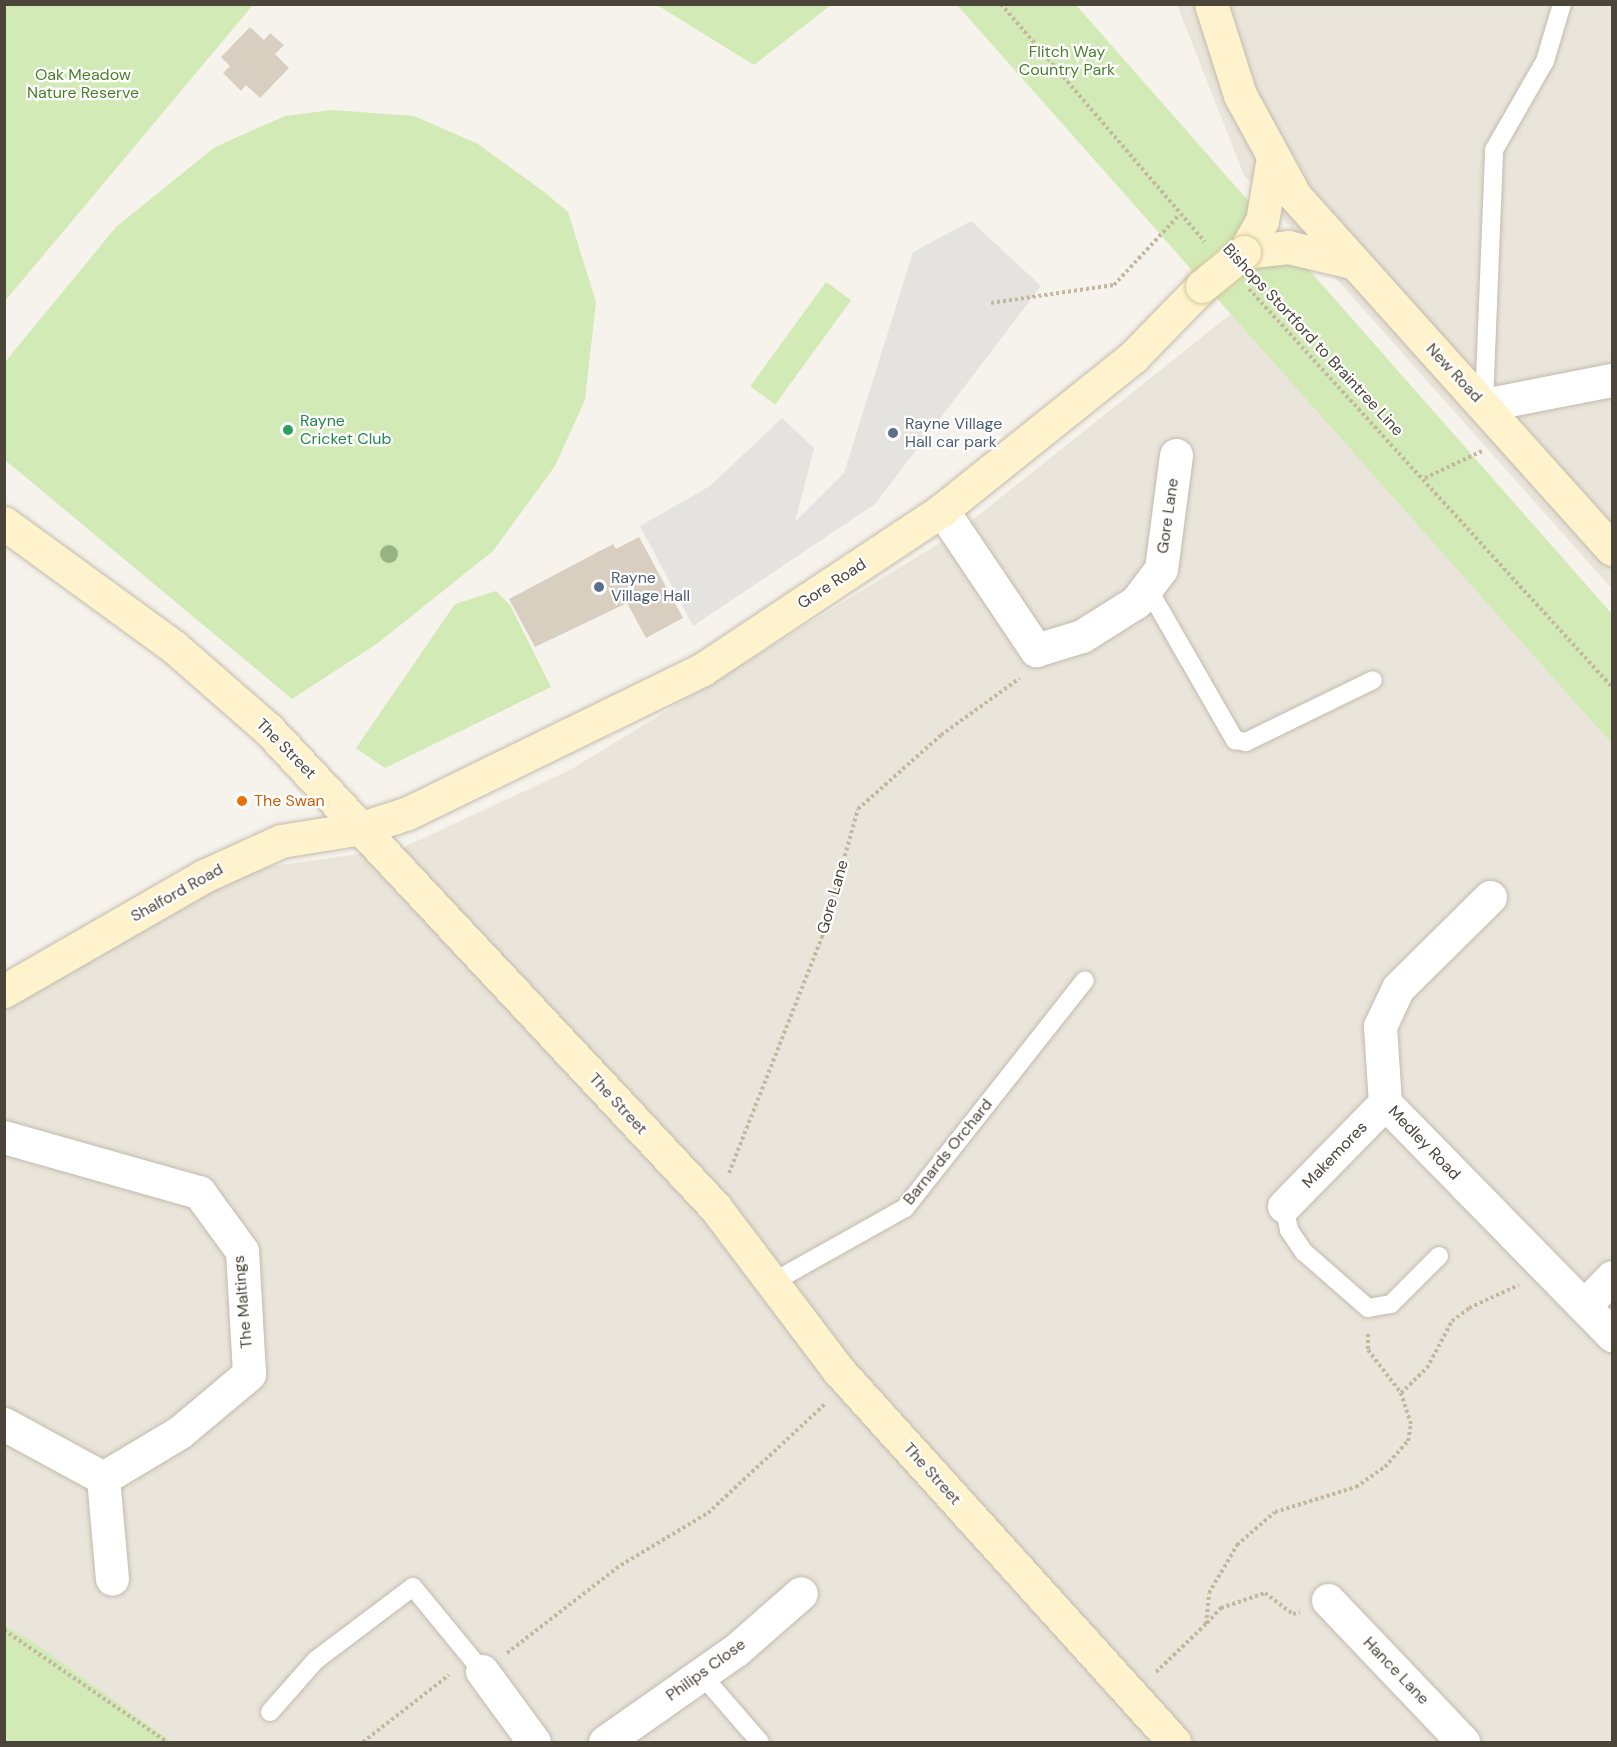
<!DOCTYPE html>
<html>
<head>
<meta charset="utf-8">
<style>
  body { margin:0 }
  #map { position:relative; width:1617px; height:1747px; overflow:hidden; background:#f6f3ec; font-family:"DM Sans",sans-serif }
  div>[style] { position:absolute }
  .residential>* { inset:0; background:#eae5da }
  .green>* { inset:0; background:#d2eab5; transform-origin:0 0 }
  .parking>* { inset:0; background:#e5e3e0 }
  .building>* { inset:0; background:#d8cfc1 }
  .path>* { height:4px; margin-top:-2px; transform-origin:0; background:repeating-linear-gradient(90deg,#c4b79f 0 3px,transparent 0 6px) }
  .roads { filter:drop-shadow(0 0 2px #c2bbae) drop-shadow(0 0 2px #c2bbae) }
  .lane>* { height:18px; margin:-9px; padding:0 9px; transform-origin:9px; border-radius:9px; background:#fff }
  .street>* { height:33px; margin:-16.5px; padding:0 16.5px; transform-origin:16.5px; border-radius:16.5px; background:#fff }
  .secondary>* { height:33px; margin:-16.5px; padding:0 16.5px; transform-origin:16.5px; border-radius:16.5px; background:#fff3cd }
  .bridges { filter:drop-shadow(0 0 2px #d6c79b) drop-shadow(0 0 2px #d6c79b) }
  .secondary-bridge>* { height:33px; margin:-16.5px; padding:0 16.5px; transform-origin:16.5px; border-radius:16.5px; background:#fff3cd }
  .trees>* { width:18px; height:18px; margin:-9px; border-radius:50%; background:#97b381 }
  .dots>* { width:16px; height:16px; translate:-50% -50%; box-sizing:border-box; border:3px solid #fff; border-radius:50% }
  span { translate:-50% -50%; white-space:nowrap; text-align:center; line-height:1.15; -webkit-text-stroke:4.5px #fff; paint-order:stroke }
  .park-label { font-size:16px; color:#4a7f2a }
  .street-label { font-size:16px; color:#4b4439 }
  .leisure-label { font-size:16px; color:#27864d }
  .left { translate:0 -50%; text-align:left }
  .service-label { font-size:16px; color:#4e5e75 }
  .food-label { font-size:16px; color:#c56008 }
  .frame { position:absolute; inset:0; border:6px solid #4b4439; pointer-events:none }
</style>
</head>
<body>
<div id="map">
  <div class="residential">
    <i style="clip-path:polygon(1177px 5px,1612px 5px,1612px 589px,1244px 175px)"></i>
    <i style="clip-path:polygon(1232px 313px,1612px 744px,1612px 1742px,172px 1742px,5px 1625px,4px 1006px,224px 873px,402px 848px,570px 770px,956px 533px)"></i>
  </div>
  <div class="green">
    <i style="clip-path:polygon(5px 4px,253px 5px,5px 301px,4px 5px)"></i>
    <i style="clip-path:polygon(657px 5px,831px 5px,754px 65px)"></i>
    <i style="clip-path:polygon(957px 5px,1076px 5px,1612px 614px,1612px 744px)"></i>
    <i style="clip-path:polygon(332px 110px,414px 116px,478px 144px,543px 191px,568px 212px,596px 302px,585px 400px,555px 466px,493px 551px,378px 643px,292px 699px,5px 460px,5px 362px,116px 227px,215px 147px,285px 116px)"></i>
    <i style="left:826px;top:282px;width:31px;height:129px;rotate:36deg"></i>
    <i style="clip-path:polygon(496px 591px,510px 605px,551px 687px,385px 768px,356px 748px,455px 604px)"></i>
    <i style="clip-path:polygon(4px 1625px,34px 1643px,172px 1742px,5px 1742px)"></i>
  </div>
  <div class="parking">
    <i style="clip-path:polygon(971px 221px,1041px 286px,875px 504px,693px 626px,640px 526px,710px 486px,782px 418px,814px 448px,795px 522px,844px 473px,913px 252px)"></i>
  </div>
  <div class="building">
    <i style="clip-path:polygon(250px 27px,264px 40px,270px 33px,284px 45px,275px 54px,289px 68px,260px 98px,246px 85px,241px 91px,223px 73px,230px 66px,221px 57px)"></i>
    <i style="clip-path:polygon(639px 537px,683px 618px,646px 638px,627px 603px,535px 647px,509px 599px,613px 544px,616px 549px)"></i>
  </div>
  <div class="path">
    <i style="left:1001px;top:4px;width:313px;rotate:49.4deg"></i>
    <i style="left:1249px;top:289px;width:539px;rotate:47.63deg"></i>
    <i style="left:991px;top:303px;width:124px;rotate:-8.3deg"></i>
    <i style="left:1114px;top:285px;width:96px;rotate:-47.1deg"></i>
    <i style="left:1425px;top:478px;width:63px;rotate:-25.3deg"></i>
    <i style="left:729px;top:1173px;width:254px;rotate:-68.5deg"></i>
    <i style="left:822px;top:937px;width:133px;rotate:-74.3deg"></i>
    <i style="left:858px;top:809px;width:111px;rotate:-41.7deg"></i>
    <i style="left:941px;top:735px;width:97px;rotate:-35.8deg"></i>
    <i style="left:1368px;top:1334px;width:16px;rotate:90deg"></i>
    <i style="left:1368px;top:1350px;width:54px;rotate:52.5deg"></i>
    <i style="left:1207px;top:1623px;width:21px;rotate:-47deg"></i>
    <i style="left:1221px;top:1608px;width:46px;rotate:-18.8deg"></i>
    <i style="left:1265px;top:1593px;width:35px;rotate:37deg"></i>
    <i style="left:1293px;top:1614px;width:7px;rotate:-16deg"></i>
    <i style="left:4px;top:1630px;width:198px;rotate:34.5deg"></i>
    <i style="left:507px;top:1653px;width:144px;rotate:-37.7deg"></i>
    <i style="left:621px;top:1565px;width:101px;rotate:-30.9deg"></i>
    <i style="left:708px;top:1513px;width:161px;rotate:-43deg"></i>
    <i style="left:1156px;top:1672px;width:69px;rotate:-43.8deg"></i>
    <i style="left:1206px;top:1624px;width:31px;rotate:-84deg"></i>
    <i style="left:1209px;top:1593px;width:56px;rotate:-59.7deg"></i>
    <i style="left:1237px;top:1545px;width:50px;rotate:-41deg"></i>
    <i style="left:1275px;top:1512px;width:85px;rotate:-17.2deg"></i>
    <i style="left:1356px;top:1487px;width:35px;rotate:-35deg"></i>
    <i style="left:1385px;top:1467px;width:35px;rotate:-49deg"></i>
    <i style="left:1408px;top:1441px;width:17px;rotate:-80deg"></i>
    <i style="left:1411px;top:1424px;width:33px;rotate:-108deg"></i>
    <i style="left:1401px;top:1393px;width:36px;rotate:-44deg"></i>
    <i style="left:1427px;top:1368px;width:53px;rotate:-62deg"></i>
    <i style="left:1452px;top:1321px;width:21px;rotate:-37deg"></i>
    <i style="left:1469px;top:1308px;width:55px;rotate:-24.7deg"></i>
    <i style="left:363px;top:1742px;width:109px;rotate:-37.9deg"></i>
  </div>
  <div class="roads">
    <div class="lane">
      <i style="left:1484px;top:403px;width:253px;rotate:-87.7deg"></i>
      <i style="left:1494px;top:150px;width:103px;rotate:-60.2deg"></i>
      <i style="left:1545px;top:61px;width:59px;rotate:-73.4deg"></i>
      <i style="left:1147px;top:587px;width:177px;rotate:60.1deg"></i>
      <i style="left:1235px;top:740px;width:11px;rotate:10deg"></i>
      <i style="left:1246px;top:742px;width:141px;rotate:-26deg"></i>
      <i style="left:1284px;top:1206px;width:25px;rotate:78deg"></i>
      <i style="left:1289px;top:1230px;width:27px;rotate:56deg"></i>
      <i style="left:1304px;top:1252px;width:85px;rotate:41.2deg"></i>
      <i style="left:1368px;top:1308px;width:23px;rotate:-10deg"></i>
      <i style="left:1391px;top:1304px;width:68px;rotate:-45deg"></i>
      <i style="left:775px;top:1281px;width:149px;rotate:-29.3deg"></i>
      <i style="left:905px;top:1208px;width:290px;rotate:-51.7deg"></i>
      <i style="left:701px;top:1674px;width:90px;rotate:49.1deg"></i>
      <i style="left:270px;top:1712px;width:69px;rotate:-48.5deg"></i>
      <i style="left:316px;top:1660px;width:121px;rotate:-37deg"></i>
      <i style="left:413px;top:1587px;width:109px;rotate:50.6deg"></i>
    </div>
    <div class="street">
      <i style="left:1484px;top:405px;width:130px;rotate:-11.1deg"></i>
      <i style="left:942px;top:510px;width:169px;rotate:56.1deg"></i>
      <i style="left:1036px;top:650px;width:48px;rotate:-16.9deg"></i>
      <i style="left:1082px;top:636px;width:64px;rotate:-32.2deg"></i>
      <i style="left:1136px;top:602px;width:41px;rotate:-52.9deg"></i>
      <i style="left:1161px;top:569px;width:115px;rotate:-82.5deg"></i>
      <i style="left:1490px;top:897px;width:129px;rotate:135.3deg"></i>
      <i style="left:1398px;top:988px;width:42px;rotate:115.3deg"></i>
      <i style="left:1380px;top:1026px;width:77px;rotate:86.3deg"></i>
      <i style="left:1385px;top:1103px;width:325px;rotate:45.6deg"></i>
      <i style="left:4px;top:1137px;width:203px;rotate:15.8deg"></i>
      <i style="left:199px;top:1192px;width:73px;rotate:53.9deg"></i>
      <i style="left:242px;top:1251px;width:123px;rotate:86.7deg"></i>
      <i style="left:249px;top:1374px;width:90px;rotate:140deg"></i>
      <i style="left:180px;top:1432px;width:90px;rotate:149.1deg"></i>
      <i style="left:1284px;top:1206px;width:144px;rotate:-45.6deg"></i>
      <i style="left:1584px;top:1306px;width:40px;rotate:-46deg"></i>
      <i style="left:4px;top:1424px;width:113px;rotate:28.6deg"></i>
      <i style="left:103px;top:1478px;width:101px;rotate:84.9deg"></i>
      <i style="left:1328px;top:1600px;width:196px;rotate:46.4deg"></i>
      <i style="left:482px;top:1671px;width:88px;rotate:53.8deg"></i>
      <i style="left:605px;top:1742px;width:160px;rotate:-35.1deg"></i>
      <i style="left:736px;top:1650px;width:86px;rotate:-41.2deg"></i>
    </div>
    <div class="secondary">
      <i style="left:1211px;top:4px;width:96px;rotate:72.3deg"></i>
      <i style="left:1240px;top:95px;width:115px;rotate:61.4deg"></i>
      <i style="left:1295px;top:196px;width:474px;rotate:48.1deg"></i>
      <i style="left:1244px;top:252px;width:44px;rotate:-6.5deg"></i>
      <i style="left:1288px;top:247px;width:65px;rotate:13.4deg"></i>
      <i style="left:1244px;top:252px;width:36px;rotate:-60deg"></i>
      <i style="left:1262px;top:221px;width:64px;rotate:-80.1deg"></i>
      <i style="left:4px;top:523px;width:210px;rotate:36.1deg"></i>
      <i style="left:174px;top:647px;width:125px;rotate:41.1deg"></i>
      <i style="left:268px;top:729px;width:654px;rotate:46.92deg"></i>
      <i style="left:715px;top:1207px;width:206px;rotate:52.9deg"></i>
      <i style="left:839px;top:1371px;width:500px;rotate:47.9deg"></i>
      <i style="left:4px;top:991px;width:231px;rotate:-29.9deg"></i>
      <i style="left:204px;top:876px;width:85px;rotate:-24.4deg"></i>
      <i style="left:281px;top:841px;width:82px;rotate:-9.1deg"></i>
      <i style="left:362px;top:828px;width:48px;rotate:-18.1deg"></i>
      <i style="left:408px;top:813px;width:328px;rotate:-26deg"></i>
      <i style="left:703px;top:669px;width:287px;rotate:-33.6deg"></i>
      <i style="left:942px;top:510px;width:245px;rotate:-38.7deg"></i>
      <i style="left:1133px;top:357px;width:99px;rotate:-45.8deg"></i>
    </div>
  </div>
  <div class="bridges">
    <div class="secondary-bridge">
      <i style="left:1202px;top:286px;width:54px;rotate:-39deg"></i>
    </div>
  </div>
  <div class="trees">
    <i style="left:389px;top:554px"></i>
  </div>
  <div class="dots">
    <i style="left:288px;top:430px;background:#2e9e5b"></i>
    <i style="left:893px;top:433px;background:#5c6f8a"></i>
    <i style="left:599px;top:587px;background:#5c6f8a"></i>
    <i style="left:242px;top:801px;background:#e8710a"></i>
  </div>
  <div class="park-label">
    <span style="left:1067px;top:61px">Flitch Way<br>Country Park</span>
    <span style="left:83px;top:84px">Oak Meadow<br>Nature Reserve</span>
  </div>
  <div class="street-label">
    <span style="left:1313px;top:340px;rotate:47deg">Bishops Stortford to Braintree Line</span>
    <span style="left:1454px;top:373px;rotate:47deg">New Road</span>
    <span style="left:1168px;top:516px;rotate:-82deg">Gore Lane</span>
    <span style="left:832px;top:584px;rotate:-33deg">Gore Road</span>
    <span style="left:286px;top:749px;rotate:45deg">The Street</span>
    <span style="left:177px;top:893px;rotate:-29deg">Shalford Road</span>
    <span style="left:833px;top:897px;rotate:-74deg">Gore Lane</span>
    <span style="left:618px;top:1104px;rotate:47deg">The Street</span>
    <span style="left:1424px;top:1143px;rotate:46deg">Medley Road</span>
    <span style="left:948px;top:1152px;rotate:-51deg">Barnards Orchard</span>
    <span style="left:1335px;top:1155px;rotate:-46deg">Makemores</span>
    <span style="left:243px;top:1302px;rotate:-95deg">The Maltings</span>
    <span style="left:932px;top:1474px;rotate:48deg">The Street</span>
    <span style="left:706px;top:1670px;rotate:-36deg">Philips Close</span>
    <span style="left:1396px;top:1671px;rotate:46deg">Hance Lane</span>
  </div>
  <div class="leisure-label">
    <span class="left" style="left:300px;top:430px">Rayne<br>Cricket Club</span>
  </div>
  <div class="service-label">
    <span class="left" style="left:905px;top:433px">Rayne Village<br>Hall car park</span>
    <span class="left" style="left:611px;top:587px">Rayne<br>Village Hall</span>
  </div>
  <div class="food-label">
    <span class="left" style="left:254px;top:801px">The Swan</span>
  </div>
  <div class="frame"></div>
</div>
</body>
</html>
